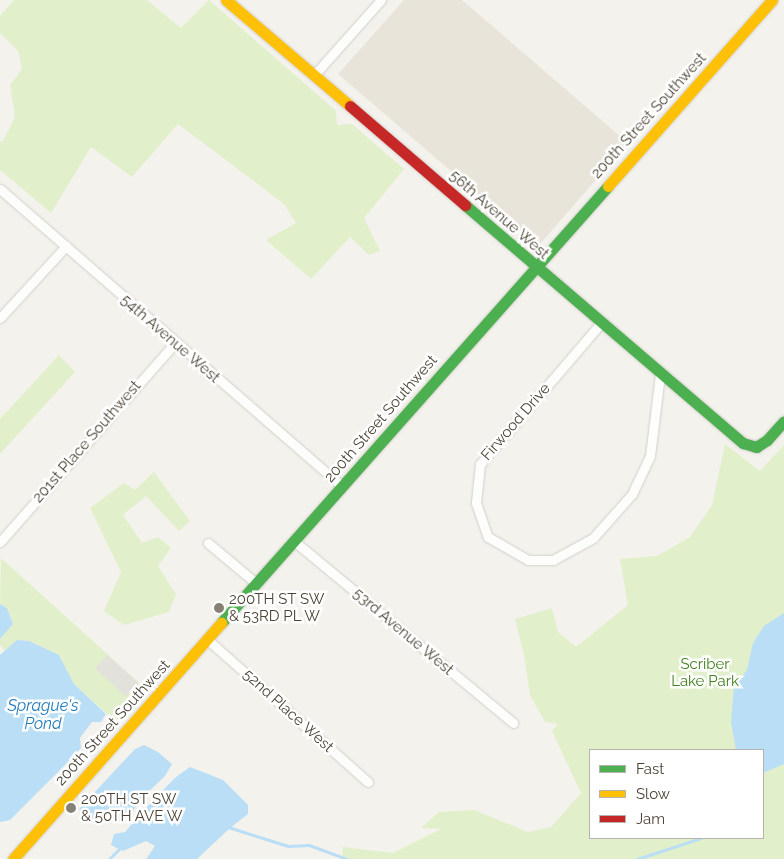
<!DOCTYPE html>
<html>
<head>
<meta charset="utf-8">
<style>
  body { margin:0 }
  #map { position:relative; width:784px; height:859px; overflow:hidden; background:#f4f2ed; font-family:Raleway,sans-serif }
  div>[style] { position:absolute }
  .residential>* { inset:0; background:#e8e4da }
  .green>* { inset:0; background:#e1f0ca }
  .parking>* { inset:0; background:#e3e1dc; transform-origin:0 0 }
  .water>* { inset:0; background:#b9def5 }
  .stream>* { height:3px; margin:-1.5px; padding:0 1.5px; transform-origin:1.5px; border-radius:1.5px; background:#b9def5 }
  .roads { filter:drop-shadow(0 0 1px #d2cfca) drop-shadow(0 0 1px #d2cfca) }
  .street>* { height:9px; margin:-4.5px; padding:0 4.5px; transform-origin:4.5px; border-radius:4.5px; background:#fdfdfc }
  .fast>* { height:11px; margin:-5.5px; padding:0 5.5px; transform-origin:5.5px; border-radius:5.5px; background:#4caf50 }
  .slow>* { height:11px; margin:-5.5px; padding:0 5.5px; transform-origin:5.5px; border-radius:5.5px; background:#ffc107 }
  .jam>* { height:11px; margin:-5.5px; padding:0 5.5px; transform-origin:5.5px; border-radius:5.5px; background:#c62828 }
  .dots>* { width:14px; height:14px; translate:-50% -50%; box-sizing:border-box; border:2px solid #fff; border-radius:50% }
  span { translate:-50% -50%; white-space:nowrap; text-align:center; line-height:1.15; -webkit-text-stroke:5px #fff; paint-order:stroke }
  .street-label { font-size:15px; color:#4c4336 }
  .poi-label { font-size:15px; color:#4c4336 }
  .left { translate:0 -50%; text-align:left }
  .park-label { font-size:15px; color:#448020 }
  .water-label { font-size:16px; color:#207bbd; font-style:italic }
  .legend { position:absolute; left:589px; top:749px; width:175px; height:90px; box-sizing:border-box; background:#fff; border:1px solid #b7b4af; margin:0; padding:6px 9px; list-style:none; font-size:15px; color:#4c4336 }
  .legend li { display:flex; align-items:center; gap:10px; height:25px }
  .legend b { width:25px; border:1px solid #b7b4af }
</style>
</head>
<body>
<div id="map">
  <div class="residential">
    <i style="clip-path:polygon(404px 0,462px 0,628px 143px,540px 244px,536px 244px,338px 74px)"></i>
  </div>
  <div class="green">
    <i style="clip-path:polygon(14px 0,147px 0,181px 28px,209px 0,336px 111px,337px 125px,352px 124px,404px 169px,364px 218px,380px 251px,369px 255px,350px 237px,311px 279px,266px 240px,296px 223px,284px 204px,178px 124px,132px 177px,91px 147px,51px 213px,0 170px,0 142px,3px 141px,15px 117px,10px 85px,22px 69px,18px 51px,0 33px,0 16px)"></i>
    <i style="clip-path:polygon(59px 355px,75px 372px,0 454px,0 419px)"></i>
    <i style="clip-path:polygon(evenodd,725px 444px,760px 471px,784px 445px,784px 859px,342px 859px,343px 847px,393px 853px,441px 829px,421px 828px,439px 812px,474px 810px,528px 832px,551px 827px,581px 793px,552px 731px,558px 724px,545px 722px,530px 695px,524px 655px,515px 619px,552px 608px,558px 632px,576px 647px,628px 605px,620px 559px,657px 556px,690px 537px,712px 505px,725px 444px,590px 750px,763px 750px,763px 838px,590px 838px,590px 750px)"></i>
    <i style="clip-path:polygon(154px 472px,190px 521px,179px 531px,146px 496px,123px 515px,142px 543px,158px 537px,171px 548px,158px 566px,176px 594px,169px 612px,124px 625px,104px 611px,121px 572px,90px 508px,124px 483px,135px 490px)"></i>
    <i style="clip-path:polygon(1px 558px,146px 689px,117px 723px,74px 684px,59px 655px,29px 641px,17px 640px,5px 651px,0 645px,0 639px,13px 624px,7px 608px,0 604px)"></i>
  </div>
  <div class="parking">
    <i style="left:107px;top:655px;width:42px;height:18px;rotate:42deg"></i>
  </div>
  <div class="water">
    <i style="clip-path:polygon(0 604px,7px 608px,13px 624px,0 639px)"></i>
    <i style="clip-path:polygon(784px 613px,784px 764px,763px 773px,763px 750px,736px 750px,731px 722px,734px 685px,747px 670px,753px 643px,764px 626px)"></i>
    <i style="clip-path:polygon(17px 640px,29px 641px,59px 655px,74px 684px,106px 714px,101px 722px,92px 722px,80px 738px,81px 748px,62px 768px,10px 820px,0 822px,0 655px)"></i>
    <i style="clip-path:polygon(144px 745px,158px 752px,172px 764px,165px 776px,145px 795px,132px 812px,119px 822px,111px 813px,92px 822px,79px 809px,135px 749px)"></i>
    <i style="clip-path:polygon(190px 767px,223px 780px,248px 805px,248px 814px,230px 828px,197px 859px,146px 859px,155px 846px,146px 841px,123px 851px,111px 845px,114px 834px,125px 832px,153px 800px,176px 777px)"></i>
  </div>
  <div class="stream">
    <i style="left:228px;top:827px;width:63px;rotate:17.6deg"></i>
    <i style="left:288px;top:846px;width:21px;rotate:-3deg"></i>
    <i style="left:309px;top:845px;width:40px;rotate:20.2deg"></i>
    <i style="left:109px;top:859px;width:16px;rotate:-45deg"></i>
    <i style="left:637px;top:859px;width:67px;rotate:-18.2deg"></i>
  </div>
  <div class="roads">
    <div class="street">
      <i style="left:315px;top:74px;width:99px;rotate:-48.3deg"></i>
      <i style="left:0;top:189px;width:453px;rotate:41deg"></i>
      <i style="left:0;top:318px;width:98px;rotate:-47.5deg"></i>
      <i style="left:601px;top:323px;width:186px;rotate:130.6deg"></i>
      <i style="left:480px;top:464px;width:39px;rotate:96deg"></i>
      <i style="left:476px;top:503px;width:36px;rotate:71deg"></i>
      <i style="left:488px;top:537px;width:46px;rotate:29.9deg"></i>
      <i style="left:528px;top:560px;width:25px"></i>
      <i style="left:553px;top:560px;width:46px;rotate:-28.8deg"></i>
      <i style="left:593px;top:538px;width:59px;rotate:-48.4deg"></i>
      <i style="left:632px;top:494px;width:42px;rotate:-64.7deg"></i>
      <i style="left:650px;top:456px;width:83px;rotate:-83deg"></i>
      <i style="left:294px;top:541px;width:285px;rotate:39.7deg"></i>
      <i style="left:0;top:542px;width:265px;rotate:-48.7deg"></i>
      <i style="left:208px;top:543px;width:64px;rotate:39.9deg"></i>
      <i style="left:208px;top:640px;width:214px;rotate:41.6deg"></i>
    </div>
    <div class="fast">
      <i style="left:465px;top:205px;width:366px;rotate:40.6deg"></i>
      <i style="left:743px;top:443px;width:14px;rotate:17deg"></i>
      <i style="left:756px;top:447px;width:13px;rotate:-32deg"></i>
      <i style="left:767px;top:440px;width:25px;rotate:-48deg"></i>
      <i style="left:221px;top:623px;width:584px;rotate:-48.47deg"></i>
    </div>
    <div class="slow">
      <i style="left:226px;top:0;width:163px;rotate:40.5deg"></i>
      <i style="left:608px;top:186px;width:248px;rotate:-48.6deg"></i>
      <i style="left:13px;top:859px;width:315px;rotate:-48.6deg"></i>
    </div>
    <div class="jam">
      <i style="left:350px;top:106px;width:152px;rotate:40.7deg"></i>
    </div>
  </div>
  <div class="dots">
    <i style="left:219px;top:608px;background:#878076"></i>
    <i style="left:71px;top:808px;background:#878076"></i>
  </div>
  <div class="street-label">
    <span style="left:649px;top:116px;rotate:-48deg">200th Street Southwest</span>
    <span style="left:499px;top:215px;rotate:41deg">56th Avenue West</span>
    <span style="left:170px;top:339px;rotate:41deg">54th Avenue West</span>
    <span style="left:381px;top:419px;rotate:-49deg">200th Street Southwest</span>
    <span style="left:516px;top:422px;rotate:-49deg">Firwood Drive</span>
    <span style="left:87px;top:442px;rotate:-49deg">201st Place Southwest</span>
    <span style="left:403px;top:632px;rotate:40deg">53rd Avenue West</span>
    <span style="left:288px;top:711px;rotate:42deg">52nd Place West</span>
    <span style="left:113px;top:723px;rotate:-48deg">200th Street Southwest</span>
  </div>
  <div class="poi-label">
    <span class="left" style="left:229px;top:608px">200TH ST SW<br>&amp; 53RD PL W</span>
    <span class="left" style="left:81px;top:808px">200TH ST SW<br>&amp; 50TH AVE W</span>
  </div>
  <div class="park-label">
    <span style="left:705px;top:673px">Scriber<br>Lake Park</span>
  </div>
  <div class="water-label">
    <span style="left:43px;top:715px">Sprague's<br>Pond</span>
  </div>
  <ul class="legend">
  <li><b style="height:6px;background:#4caf50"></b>Fast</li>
  <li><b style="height:6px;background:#ffc107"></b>Slow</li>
  <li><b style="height:6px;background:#c62828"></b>Jam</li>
  </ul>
</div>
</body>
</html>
